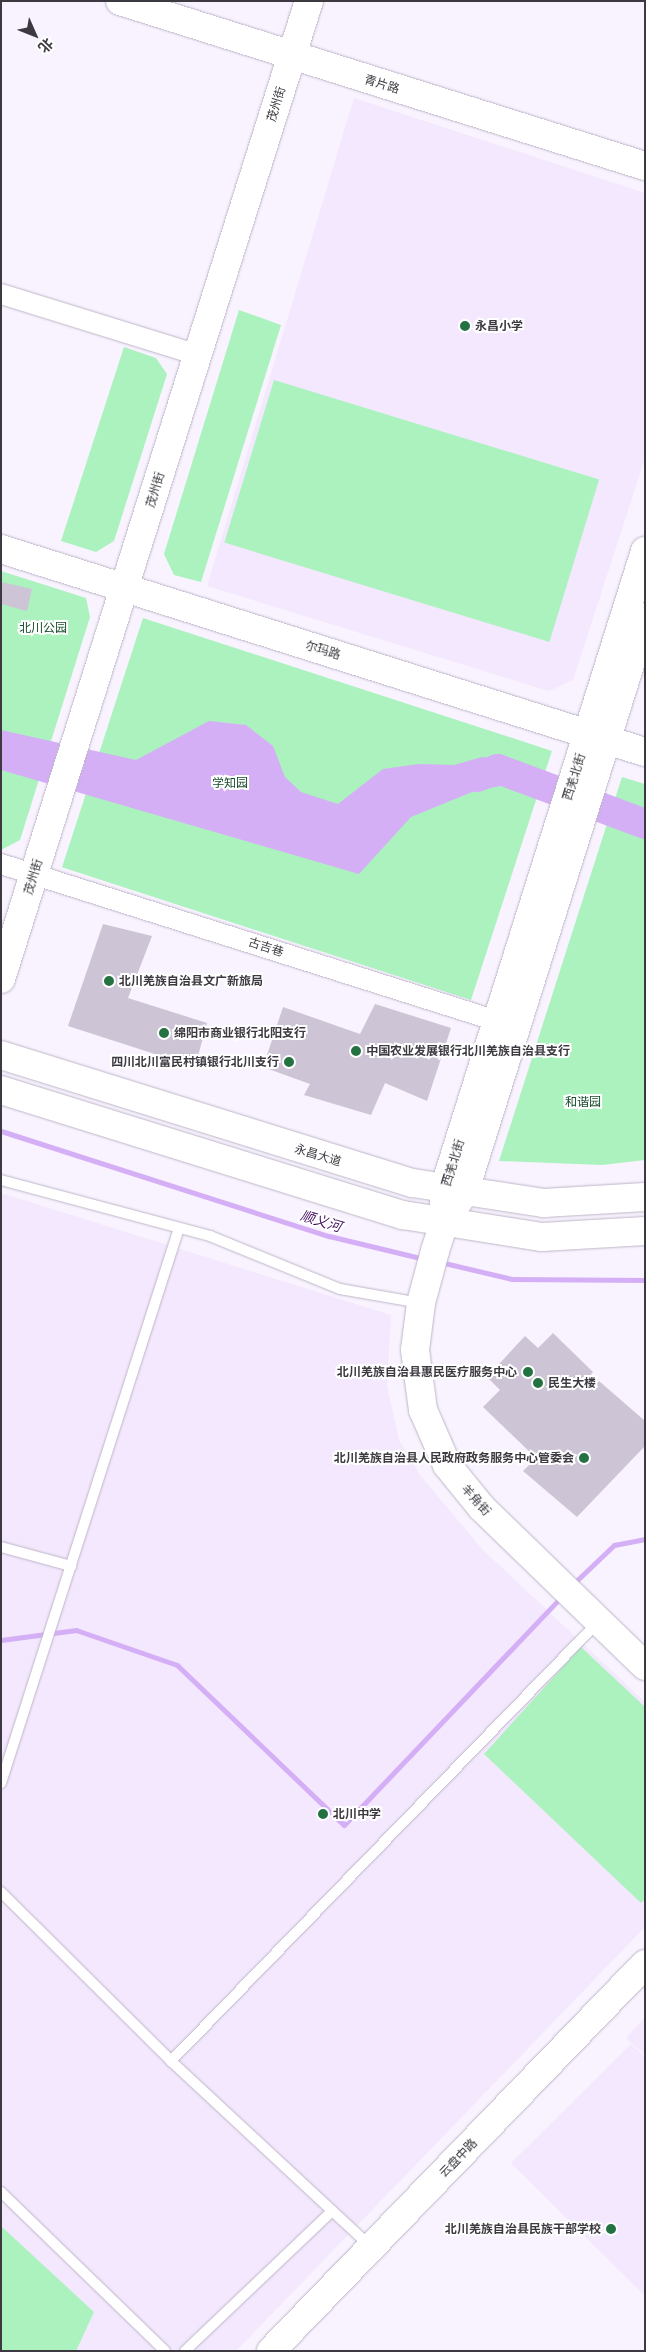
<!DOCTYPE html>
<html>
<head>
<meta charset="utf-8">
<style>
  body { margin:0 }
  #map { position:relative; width:646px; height:2352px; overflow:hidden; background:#f8f3fe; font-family:Lato,"Noto Sans SC",sans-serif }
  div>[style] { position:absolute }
  .built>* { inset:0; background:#f3e8fd }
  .green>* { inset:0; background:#abf2bf; transform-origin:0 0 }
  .water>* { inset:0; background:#d5aff6 }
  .stream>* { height:5px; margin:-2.5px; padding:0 2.5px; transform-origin:2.5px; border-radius:2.5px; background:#d5aff6 }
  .river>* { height:30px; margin:-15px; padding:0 15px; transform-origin:15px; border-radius:15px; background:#d5aff6 }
  .building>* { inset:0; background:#cdc4d6 }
  .roads { filter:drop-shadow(0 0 1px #bfb5c8) drop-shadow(0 0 1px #bfb5c8) }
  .lane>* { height:10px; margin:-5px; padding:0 5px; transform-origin:5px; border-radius:5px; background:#fff }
  .street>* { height:20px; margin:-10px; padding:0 10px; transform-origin:10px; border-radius:10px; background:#fff }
  .secondary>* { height:28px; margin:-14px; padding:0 14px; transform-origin:14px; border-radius:14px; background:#fff }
  .dots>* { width:14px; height:14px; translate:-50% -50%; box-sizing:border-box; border:2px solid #fff; border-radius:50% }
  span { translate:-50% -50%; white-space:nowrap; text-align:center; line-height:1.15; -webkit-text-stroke:4px #fff; paint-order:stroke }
  .street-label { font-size:12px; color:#3d3940 }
  .poi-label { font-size:12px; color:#3d3940; font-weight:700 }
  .left { translate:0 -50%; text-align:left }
  .right { translate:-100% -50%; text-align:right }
  .park-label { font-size:12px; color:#164c2a }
  .water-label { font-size:14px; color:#471566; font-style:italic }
  .frame { position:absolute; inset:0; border:2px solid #3d3940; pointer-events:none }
  .north { position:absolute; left:10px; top:10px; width:50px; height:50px; -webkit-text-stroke:4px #fff; paint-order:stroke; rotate:134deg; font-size:14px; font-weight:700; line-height:20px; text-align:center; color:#3d3940 }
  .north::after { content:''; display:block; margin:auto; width:18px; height:22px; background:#3d3940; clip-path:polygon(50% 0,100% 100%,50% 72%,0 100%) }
</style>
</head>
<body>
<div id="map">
  <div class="built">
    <i style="clip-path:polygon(354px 98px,645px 193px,645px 458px,573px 680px,549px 691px,207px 586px)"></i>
    <i style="clip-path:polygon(1px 1193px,391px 1315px,387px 1386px,399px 1440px,420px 1475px,482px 1549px,645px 1702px,645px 1927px,236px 2351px,1px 2351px)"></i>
    <i style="clip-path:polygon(645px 2017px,645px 2055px,626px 2038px)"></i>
    <i style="clip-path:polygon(631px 2044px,645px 2057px,645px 2296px,511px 2163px)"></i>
  </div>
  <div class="green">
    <i style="clip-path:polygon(239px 310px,281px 325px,201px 582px,174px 575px,164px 554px)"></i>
    <i style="clip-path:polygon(124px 347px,156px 358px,167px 374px,114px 541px,96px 552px,61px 541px)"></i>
    <i style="left:274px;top:380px;width:340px;height:170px;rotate:17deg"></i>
    <i style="clip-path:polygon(1px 571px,86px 598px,90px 617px,20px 840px,1px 850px)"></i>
    <i style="left:143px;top:618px;width:430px;height:262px;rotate:18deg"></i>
    <i style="clip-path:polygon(622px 777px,645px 784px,645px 1160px,602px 1165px,499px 1161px)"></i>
    <i style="clip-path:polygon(581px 1647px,645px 1707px,645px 1899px,641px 1903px,484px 1754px)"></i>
    <i style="clip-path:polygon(1px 2226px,94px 2312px,76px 2351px,1px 2351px)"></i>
  </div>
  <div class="water">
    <i style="clip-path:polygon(209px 721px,246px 725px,273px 746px,285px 777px,301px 792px,338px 804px,383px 769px,419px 764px,454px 765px,482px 757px,515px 763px,513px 784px,477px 790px,411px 817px,359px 874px,1px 770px,1px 730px,136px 760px)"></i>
  </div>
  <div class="stream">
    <i style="left:1px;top:1131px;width:344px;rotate:17.8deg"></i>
    <i style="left:329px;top:1236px;width:98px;rotate:13.6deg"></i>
    <i style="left:440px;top:1262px;width:74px;rotate:13.3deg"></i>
    <i style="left:512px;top:1279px;width:133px;rotate:0.4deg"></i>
    <i style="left:572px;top:1585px;width:58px;rotate:-43.6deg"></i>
    <i style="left:614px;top:1545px;width:32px;rotate:-11deg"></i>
    <i style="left:1px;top:1640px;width:76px;rotate:-7.6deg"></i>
    <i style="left:76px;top:1630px;width:107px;rotate:19.1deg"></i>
    <i style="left:177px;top:1665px;width:231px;rotate:43.8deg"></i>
    <i style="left:344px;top:1825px;width:315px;rotate:-46.4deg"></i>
  </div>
  <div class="river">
    <i style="left:477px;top:777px;width:22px;rotate:-21deg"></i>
    <i style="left:498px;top:769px;width:157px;rotate:20.5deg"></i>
  </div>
  <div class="building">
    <i style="clip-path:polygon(1px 582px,32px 589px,27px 611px,1px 604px)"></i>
    <i style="clip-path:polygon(103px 924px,152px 936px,128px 998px,207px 1023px,195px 1067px,68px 1026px)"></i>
    <i style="clip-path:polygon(375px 1004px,451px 1028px,427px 1101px,385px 1083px,371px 1115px,304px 1095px,310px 1084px,263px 1067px,283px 1007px,360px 1034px)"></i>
    <i style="clip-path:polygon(553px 1333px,593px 1372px,591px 1374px,645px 1421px,645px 1446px,577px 1517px,523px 1471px,536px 1458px,483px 1407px,500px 1390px,487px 1377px,525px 1336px,538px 1348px)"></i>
  </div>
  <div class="roads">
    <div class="lane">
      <i style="left:1px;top:1180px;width:216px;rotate:15deg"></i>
      <i style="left:210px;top:1236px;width:140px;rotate:22.2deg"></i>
      <i style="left:340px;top:1289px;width:81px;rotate:9.9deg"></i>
      <i style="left:1px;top:1547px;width:73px;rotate:15.2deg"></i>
      <i style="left:1px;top:1783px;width:580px;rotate:-72.22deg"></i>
      <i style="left:1px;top:1892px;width:240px;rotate:44.8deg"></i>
      <i style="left:171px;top:2061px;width:273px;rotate:42.9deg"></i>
      <i style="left:171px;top:2061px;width:612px;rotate:-45.79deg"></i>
      <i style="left:1px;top:2192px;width:228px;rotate:44.1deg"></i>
      <i style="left:185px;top:2351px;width:203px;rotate:-43.6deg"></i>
    </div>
    <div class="street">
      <i style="left:1px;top:294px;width:206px;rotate:17.2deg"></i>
      <i style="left:1px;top:864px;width:520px;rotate:17.56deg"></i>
    </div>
    <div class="secondary">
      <i style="left:120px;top:1px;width:550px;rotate:17.45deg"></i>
      <i style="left:1px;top:549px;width:675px;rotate:17.5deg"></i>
      <i style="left:645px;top:617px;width:604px;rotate:107.44deg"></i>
      <i style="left:464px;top:1193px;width:36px;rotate:124deg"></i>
      <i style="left:444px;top:1223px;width:29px;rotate:108deg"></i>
      <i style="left:435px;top:1251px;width:54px;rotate:105.1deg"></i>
      <i style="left:421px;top:1303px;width:47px;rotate:97.3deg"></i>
      <i style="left:415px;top:1350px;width:61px;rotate:82.4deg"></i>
      <i style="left:423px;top:1410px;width:60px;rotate:66.4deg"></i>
      <i style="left:447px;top:1465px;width:55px;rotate:50.9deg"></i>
      <i style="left:482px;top:1508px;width:227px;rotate:44.1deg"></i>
      <i style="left:1px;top:979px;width:1025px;rotate:-72.52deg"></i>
      <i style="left:1px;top:1055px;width:431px;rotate:17.3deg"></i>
      <i style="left:413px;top:1183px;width:133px;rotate:8.7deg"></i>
      <i style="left:544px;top:1203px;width:101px;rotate:-3.4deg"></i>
      <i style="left:1px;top:1090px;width:421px;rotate:17.3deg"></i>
      <i style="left:403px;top:1215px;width:141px;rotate:9deg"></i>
      <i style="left:542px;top:1237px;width:103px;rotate:-3.3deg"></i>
      <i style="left:444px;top:1223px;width:34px;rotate:-90deg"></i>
      <i style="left:444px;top:1189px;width:669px;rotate:-72.51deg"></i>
      <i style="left:271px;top:2351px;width:538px;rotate:-45.98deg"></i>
    </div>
  </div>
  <div class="dots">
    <i style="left:465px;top:326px;background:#247242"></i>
    <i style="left:109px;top:981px;background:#247242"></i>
    <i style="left:164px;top:1033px;background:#247242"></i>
    <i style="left:356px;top:1051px;background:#247242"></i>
    <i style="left:289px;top:1062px;background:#247242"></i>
    <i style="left:528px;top:1372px;background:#247242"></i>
    <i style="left:538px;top:1383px;background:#247242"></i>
    <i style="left:584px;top:1458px;background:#247242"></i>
    <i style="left:323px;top:1814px;background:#247242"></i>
    <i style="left:611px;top:2229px;background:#247242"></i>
  </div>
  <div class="street-label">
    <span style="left:382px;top:84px;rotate:17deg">青片路</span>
    <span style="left:276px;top:104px;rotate:-73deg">茂州街</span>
    <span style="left:155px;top:490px;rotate:-73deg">茂州街</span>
    <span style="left:323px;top:650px;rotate:17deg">尔玛路</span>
    <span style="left:574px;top:777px;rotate:-73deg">西羌北街</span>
    <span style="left:33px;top:877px;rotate:-73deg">茂州街</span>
    <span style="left:266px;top:947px;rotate:18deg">古吉巷</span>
    <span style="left:318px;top:1155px;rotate:17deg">永昌大道</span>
    <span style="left:453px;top:1163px;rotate:-73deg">西羌北街</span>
    <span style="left:476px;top:1500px;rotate:48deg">羊角街</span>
    <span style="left:458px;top:2158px;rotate:-46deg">云盘中路</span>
  </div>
  <div class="poi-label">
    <span class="left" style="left:475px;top:326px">永昌小学</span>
    <span class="left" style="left:119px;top:981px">北川羌族自治县文广新旅局</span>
    <span class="left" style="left:174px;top:1033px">绵阳市商业银行北阳支行</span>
    <span class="left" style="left:366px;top:1051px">中国农业发展银行北川羌族自治县支行</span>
    <span class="right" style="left:279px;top:1062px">四川北川富民村镇银行北川支行</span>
    <span class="right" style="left:517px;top:1372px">北川羌族自治县惠民医疗服务中心</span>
    <span class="left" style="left:548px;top:1383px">民生大楼</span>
    <span class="right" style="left:574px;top:1458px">北川羌族自治县人民政府政务服务中心管委会</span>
    <span class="left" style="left:333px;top:1814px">北川中学</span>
    <span class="right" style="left:601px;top:2229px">北川羌族自治县民族干部学校</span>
  </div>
  <div class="park-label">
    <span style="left:43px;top:628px">北川公园</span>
    <span style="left:230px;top:783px">学知园</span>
    <span style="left:583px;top:1102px">和谐园</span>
  </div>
  <div class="water-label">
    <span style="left:321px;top:1221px;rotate:17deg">顺义河</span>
  </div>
  <div class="frame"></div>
  <div class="north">北</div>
</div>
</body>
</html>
